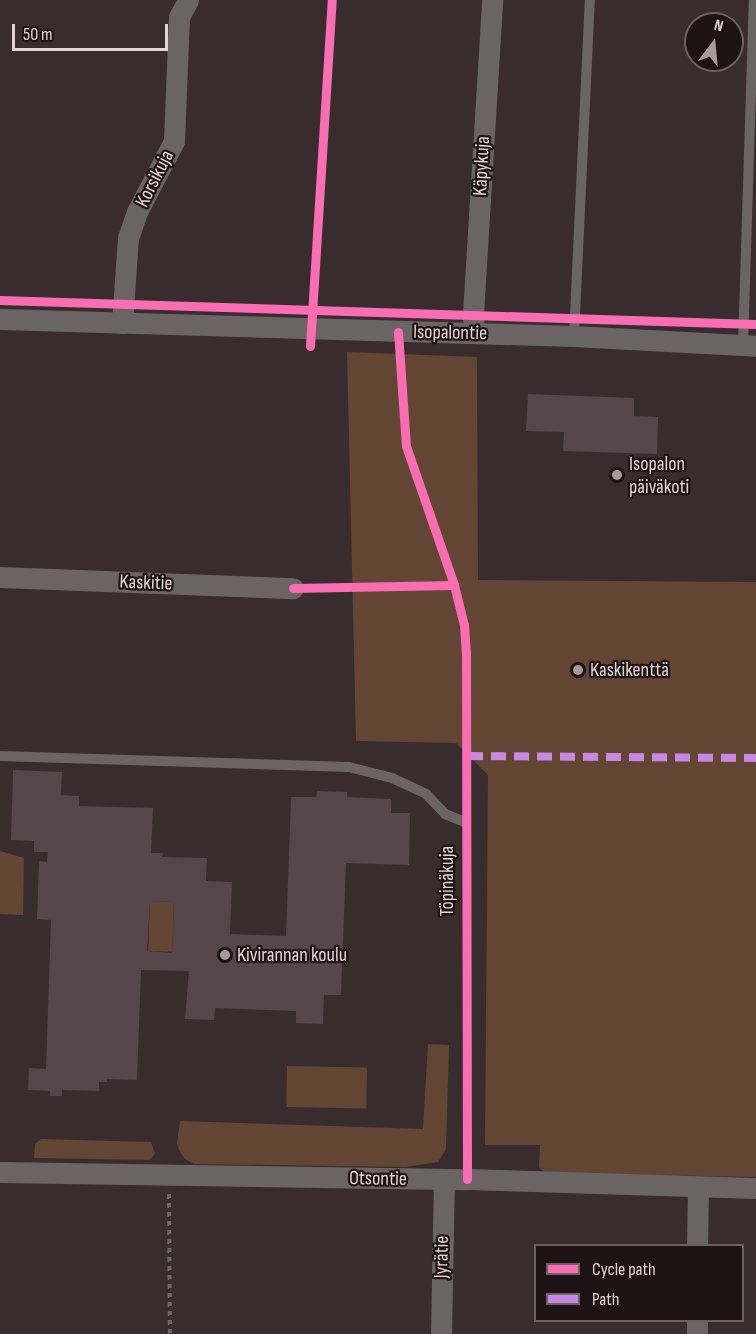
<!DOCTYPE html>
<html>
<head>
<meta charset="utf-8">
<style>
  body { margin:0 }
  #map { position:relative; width:756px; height:1334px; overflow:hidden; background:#382c2e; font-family:"Sofia Sans Condensed",sans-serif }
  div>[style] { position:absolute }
  .green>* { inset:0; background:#634534; transform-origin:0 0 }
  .building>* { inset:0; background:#54464b }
  .path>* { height:4px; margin-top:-2px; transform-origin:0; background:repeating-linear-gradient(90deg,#6e6767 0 4.5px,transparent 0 9px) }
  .service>* { height:10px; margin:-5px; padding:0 5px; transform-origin:5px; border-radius:5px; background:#6a6564 }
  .minor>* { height:21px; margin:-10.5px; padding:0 10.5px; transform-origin:10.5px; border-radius:10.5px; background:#6a6564 }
  .quiet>* { height:8px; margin-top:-4px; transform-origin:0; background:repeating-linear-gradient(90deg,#c787e3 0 15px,transparent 0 23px) }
  .cycleway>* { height:9px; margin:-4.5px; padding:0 4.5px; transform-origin:4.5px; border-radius:4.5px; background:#f96db3 }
  .dots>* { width:16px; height:16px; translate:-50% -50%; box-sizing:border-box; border:3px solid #1d1214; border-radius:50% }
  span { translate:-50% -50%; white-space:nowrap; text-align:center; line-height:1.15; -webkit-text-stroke:4.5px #1d1214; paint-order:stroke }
  .street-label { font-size:20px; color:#e4d4d6 }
  .poi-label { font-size:20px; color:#e4d4d6 }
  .left { translate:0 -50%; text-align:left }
  .legend { position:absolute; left:534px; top:1244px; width:210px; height:78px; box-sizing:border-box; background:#1d1214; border:2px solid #6d6062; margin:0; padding:8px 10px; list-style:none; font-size:18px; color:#e4d4d6 }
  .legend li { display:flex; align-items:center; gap:12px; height:30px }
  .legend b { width:30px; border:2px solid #6d6062 }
  .north { position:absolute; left:684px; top:12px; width:60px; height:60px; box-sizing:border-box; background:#1d1214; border:2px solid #6d6062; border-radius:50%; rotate:16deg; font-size:16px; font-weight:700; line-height:24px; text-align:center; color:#e4d4d6 }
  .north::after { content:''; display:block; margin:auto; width:21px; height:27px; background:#a8999b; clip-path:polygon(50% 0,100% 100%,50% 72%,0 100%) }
  .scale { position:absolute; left:12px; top:24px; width:156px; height:27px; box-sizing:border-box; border:3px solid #e4d4d6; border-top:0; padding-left:8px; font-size:18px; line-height:21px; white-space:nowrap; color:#e4d4d6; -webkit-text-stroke:4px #1d1214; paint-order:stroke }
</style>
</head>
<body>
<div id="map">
  <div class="green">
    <i style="clip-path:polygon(347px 352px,477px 357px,478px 580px,756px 582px,756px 1177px,545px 1173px,539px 1167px,540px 1145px,485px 1145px,488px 775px,456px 743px,356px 741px)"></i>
    <i style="clip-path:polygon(0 851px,24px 858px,23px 915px,0 914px)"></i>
    <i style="left:150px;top:901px;width:24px;height:50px;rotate:2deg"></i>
    <i style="clip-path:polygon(428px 1044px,449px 1045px,446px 1149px,438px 1162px,406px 1167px,194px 1164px,185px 1159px,179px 1150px,177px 1143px,180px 1121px,423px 1129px)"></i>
    <i style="left:287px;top:1066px;width:80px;height:41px;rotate:1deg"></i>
    <i style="clip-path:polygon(41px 1139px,151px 1142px,155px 1154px,149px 1160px,34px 1158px,35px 1144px)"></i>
  </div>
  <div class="building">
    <i style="clip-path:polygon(528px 394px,634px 398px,634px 416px,658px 417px,657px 454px,563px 451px,564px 432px,526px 431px)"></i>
    <i style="clip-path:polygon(evenodd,13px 770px,62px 772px,61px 795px,79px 796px,79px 806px,153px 808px,151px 853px,163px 853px,162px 857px,207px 858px,206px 881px,232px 882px,230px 934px,286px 936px,291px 797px,316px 797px,317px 791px,347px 792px,347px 797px,391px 799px,391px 813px,410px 813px,409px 865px,346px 863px,341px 995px,324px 995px,323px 1024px,296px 1023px,296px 1011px,215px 1008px,214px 1020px,185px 1019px,189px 971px,141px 970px,137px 1080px,107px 1079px,107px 1082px,99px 1082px,99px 1091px,62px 1090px,62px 1096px,50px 1096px,50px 1091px,28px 1090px,29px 1068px,46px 1069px,51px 920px,37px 919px,39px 861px,47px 862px,48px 852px,34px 852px,34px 841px,11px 840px,13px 770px,150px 901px,174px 902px,172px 953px,147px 951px,150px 901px)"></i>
  </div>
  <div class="path">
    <i style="left:169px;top:1194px;width:140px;rotate:89.6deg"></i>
  </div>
  <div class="service">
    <i style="left:574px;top:336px;width:336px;rotate:-87.3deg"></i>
    <i style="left:743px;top:345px;width:345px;rotate:-88.2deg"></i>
    <i style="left:0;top:756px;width:349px;rotate:1.8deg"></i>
    <i style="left:349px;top:767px;width:44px;rotate:14.3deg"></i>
    <i style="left:392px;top:778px;width:38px;rotate:25deg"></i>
    <i style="left:426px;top:794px;width:28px;rotate:46deg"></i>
    <i style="left:445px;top:814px;width:22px;rotate:22deg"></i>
  </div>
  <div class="minor">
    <i style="left:0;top:319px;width:574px;rotate:1.7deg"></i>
    <i style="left:574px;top:336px;width:182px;rotate:3.1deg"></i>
    <i style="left:122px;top:323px;width:85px;rotate:-86deg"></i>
    <i style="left:128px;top:238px;width:28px;rotate:-71deg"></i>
    <i style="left:137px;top:212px;width:80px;rotate:-62.5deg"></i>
    <i style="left:174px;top:141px;width:124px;rotate:-87.7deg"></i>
    <i style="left:179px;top:17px;width:19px;rotate:-62deg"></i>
    <i style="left:474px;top:333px;width:19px;rotate:-93deg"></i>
    <i style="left:473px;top:314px;width:315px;rotate:-86.5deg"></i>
    <i style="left:0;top:577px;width:293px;rotate:2.2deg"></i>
    <i style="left:0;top:1172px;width:467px;rotate:0.9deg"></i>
    <i style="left:467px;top:1179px;width:289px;rotate:1.8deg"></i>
    <i style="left:697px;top:1246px;width:59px;rotate:-89deg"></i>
    <i style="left:441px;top:1334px;width:154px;rotate:-88.9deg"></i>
    <i style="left:697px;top:1334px;width:14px;rotate:-90deg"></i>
  </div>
  <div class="quiet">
    <i style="left:468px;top:756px;width:288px;rotate:0.4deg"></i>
  </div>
  <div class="cycleway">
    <i style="left:0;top:300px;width:756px;rotate:1.82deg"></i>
    <i style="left:398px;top:332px;width:114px;rotate:86deg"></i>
    <i style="left:406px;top:446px;width:147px;rotate:70.9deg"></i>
    <i style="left:454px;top:585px;width:41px;rotate:76deg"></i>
    <i style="left:464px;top:625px;width:27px;rotate:86deg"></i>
    <i style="left:466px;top:652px;width:527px;rotate:89.89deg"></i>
    <i style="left:310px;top:346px;width:347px;rotate:-86.4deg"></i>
    <i style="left:293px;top:588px;width:161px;rotate:-1.1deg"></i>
  </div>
  <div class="dots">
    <i style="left:617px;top:475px;background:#a8999b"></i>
    <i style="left:578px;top:670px;background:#a8999b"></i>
    <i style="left:225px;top:955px;background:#a8999b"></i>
  </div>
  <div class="street-label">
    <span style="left:482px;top:166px;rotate:-87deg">Käpykuja</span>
    <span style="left:155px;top:179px;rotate:-63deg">Korsikuja</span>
    <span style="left:450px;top:333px;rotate:1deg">Isopalontie</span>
    <span style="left:146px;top:583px;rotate:2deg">Kaskitie</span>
    <span style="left:447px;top:881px;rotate:-90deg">Töpinäkuja</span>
    <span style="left:378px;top:1179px;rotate:1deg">Otsontie</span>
    <span style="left:442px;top:1257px;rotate:-89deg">Jyrätie</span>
  </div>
  <div class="poi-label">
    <span class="left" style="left:629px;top:476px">Isopalon<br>päiväkoti</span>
    <span class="left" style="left:590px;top:670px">Kaskikenttä</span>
    <span class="left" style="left:237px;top:955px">Kivirannan koulu</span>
  </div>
  <ul class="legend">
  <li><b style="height:8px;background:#f96db3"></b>Cycle path</li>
  <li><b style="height:8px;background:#c787e3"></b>Path</li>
  </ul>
  <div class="north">N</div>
  <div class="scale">50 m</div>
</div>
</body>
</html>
